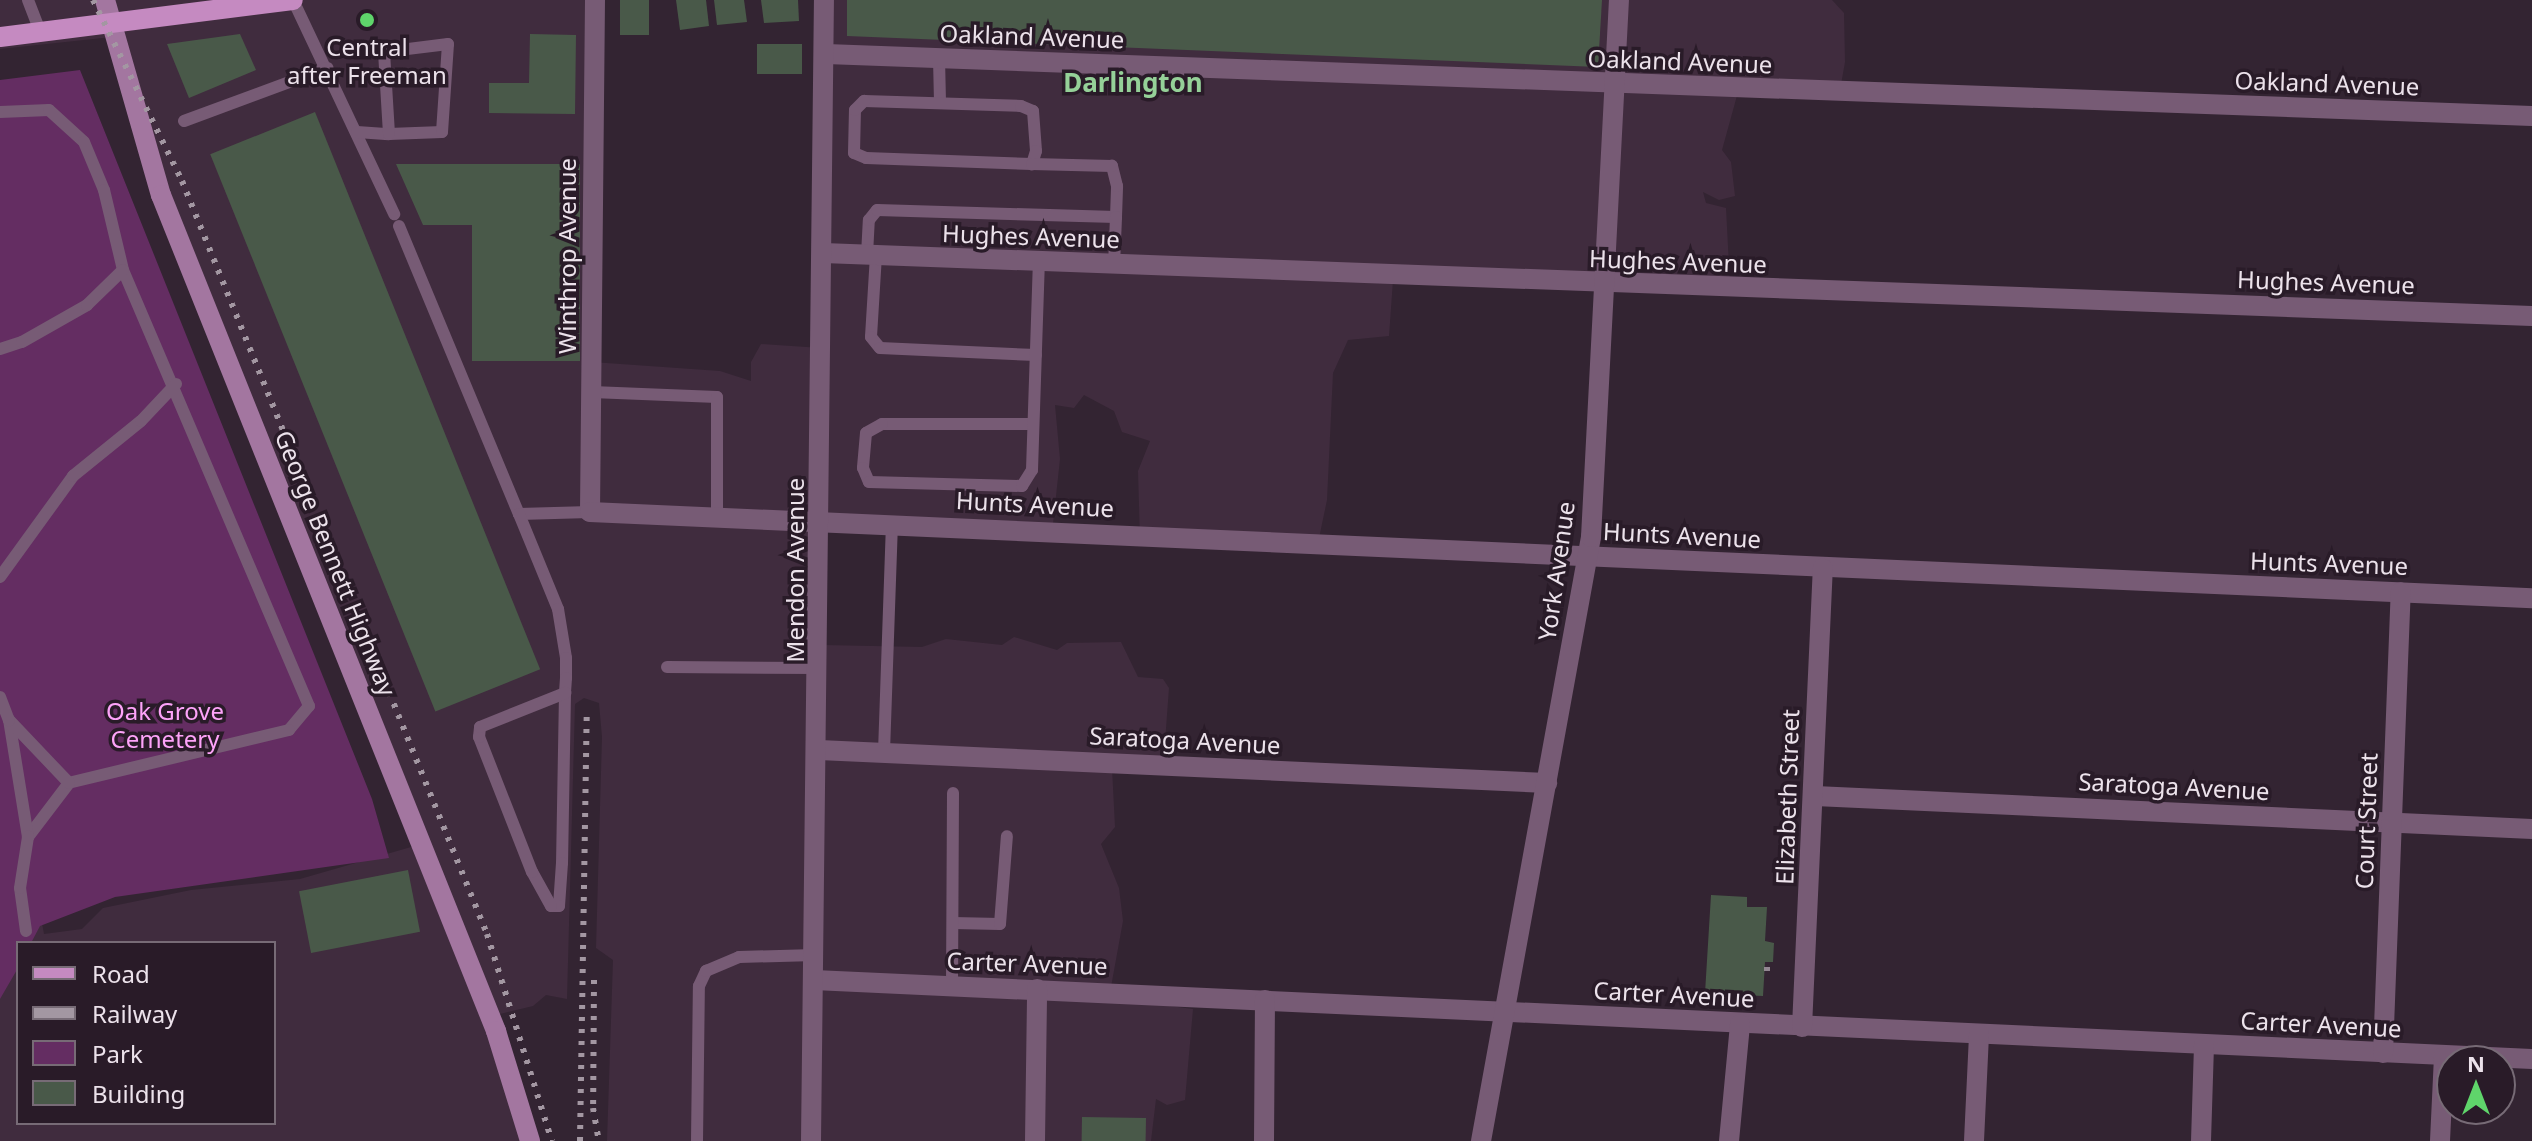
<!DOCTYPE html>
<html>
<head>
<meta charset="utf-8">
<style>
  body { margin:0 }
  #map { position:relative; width:2532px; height:1141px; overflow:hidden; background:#332432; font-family:"Noto Sans",sans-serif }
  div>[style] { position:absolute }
  .built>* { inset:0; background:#402c3e }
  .green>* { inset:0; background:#642d62 }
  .building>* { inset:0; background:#495949; transform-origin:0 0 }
  .path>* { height:4px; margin-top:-2px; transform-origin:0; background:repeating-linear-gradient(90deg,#938792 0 6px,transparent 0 12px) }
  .service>* { height:12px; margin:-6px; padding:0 6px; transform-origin:6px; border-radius:6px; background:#775b75 }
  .minor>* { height:20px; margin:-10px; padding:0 10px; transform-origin:10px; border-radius:10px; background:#775b75 }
  .tertiary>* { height:20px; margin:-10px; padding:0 10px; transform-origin:10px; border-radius:10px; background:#775b75 }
  .secondary>* { height:20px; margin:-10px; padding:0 10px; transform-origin:10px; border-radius:10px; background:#a376a0 }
  .primary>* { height:20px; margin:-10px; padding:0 10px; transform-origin:10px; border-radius:10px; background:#c58ac1 }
  .rail>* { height:6px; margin-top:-3px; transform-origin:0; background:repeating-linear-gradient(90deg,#a397a2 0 4px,transparent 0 12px) }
  .dots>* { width:22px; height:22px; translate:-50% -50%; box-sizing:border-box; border:4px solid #291b28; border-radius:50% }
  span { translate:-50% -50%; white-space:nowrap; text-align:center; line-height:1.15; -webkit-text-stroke:7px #291b28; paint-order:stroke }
  .street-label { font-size:24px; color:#ece2eb }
  .poi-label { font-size:24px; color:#ece2eb }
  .park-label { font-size:24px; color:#fda3f9 }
  .neighbourhood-label { font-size:26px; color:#95d198; font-weight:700 }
  .legend { position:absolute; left:16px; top:941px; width:260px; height:184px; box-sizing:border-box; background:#291b28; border:2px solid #776b76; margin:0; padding:10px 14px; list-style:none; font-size:24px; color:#ece2eb }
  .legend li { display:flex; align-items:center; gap:16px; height:40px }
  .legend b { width:40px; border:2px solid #776b76 }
  .north { position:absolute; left:2436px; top:1045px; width:80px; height:80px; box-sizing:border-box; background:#291b28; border:2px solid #776b76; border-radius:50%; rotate:0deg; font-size:22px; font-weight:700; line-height:32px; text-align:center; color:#ece2eb }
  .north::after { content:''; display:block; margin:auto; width:28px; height:36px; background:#5fd56b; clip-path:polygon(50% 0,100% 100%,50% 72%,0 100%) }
</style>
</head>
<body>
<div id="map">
  <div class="built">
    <i style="clip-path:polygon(evenodd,0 0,599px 0,592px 362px,720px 371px,751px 381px,751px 362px,761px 344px,821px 348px,827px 0,1832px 0,1844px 13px,1845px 62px,1840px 90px,1738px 92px,1722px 150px,1731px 162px,1735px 196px,1719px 200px,1703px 192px,1706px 203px,1726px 208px,1730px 285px,1393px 280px,1389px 336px,1348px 340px,1333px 373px,1327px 500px,1318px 543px,1140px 539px,1138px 471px,1150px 441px,1122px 432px,1114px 411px,1084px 395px,1074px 408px,1055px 405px,1060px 459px,1052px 533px,824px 526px,823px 645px,922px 647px,946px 639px,1002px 645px,1014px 637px,1057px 650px,1067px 643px,1121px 642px,1138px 677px,1163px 679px,1169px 688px,1163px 769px,1112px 768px,1115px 827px,1101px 844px,1119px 888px,1123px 921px,1109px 998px,1193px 1009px,1185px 1100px,1167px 1105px,1156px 1099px,1151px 1141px,607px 1141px,613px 960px,596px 948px,602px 737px,599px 703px,584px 698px,575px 704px,567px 999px,546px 995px,533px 1006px,492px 1016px,531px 1141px,0 1141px,0 904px,41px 918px,44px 934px,82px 929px,103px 908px,191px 890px,300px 879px,418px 845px,221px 348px,112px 37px,0 49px,0 0,18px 943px,274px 943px,274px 1123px,18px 1123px,18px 943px)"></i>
  </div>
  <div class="green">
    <i style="clip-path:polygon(80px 70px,372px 799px,389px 858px,115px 897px,40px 926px,31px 943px,18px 943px,18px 968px,0 999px,0 80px)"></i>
  </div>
  <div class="building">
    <i style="left:620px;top:0;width:29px;height:35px"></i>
    <i style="clip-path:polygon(676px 0,706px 0,709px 26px,680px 30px)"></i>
    <i style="clip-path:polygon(714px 0,744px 0,747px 22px,717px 25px)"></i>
    <i style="clip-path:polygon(761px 0,798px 0,799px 21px,764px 23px)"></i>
    <i style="clip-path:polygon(847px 0,1602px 0,1598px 67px,847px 36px)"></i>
    <i style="clip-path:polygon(240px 34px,256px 70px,189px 98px,167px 44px)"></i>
    <i style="clip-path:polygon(530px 34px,576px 35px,575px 114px,489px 113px,489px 83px,529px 83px)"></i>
    <i style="left:757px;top:44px;width:45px;height:30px"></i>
    <i style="left:315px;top:112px;width:601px;height:113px;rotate:68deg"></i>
    <i style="clip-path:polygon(396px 164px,580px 164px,580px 361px,472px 361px,472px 225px,423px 225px)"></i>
    <i style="left:408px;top:870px;width:63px;height:111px;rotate:79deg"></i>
    <i style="clip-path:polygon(1711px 895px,1747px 897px,1747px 907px,1767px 907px,1765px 941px,1774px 943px,1773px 962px,1765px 962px,1763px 996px,1740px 995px,1740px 999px,1705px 993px)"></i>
    <i style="left:1082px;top:1117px;width:64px;height:24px;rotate:1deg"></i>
  </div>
  <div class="path">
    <i style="left:1764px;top:969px;width:12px"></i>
    <i style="left:1740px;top:998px;width:12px;rotate:5deg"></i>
    <i style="left:1752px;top:999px;width:5px;rotate:90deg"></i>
    <i style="left:1716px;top:1004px;width:7px;rotate:-90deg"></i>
    <i style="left:1716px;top:997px;width:11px"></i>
  </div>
  <div class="service">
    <i style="left:28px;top:0;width:34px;rotate:69deg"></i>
    <i style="left:293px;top:0;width:237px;rotate:64.7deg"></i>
    <i style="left:939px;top:58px;width:44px;rotate:88.7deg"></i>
    <i style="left:864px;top:101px;width:157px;rotate:1.8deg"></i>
    <i style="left:1021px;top:106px;width:13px;rotate:23deg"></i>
    <i style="left:1033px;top:111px;width:40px;rotate:85.7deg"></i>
    <i style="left:1036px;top:151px;width:14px;rotate:107deg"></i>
    <i style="left:1032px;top:164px;width:166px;rotate:-177.9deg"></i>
    <i style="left:866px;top:158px;width:13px;rotate:-157deg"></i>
    <i style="left:854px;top:153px;width:43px;rotate:-88.7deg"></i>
    <i style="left:855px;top:110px;width:13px;rotate:-45deg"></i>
    <i style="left:0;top:112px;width:49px;rotate:-2.3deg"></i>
    <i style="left:49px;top:110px;width:47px;rotate:42.4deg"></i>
    <i style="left:84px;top:142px;width:52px;rotate:67.4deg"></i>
    <i style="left:104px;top:190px;width:82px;rotate:76.6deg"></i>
    <i style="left:123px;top:270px;width:474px;rotate:66.9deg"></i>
    <i style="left:309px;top:706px;width:31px;rotate:130deg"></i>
    <i style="left:289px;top:730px;width:226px;rotate:166.5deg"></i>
    <i style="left:69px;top:783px;width:68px;rotate:127.2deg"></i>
    <i style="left:28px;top:837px;width:119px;rotate:-99.2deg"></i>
    <i style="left:9px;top:720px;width:87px;rotate:46.4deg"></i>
    <i style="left:184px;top:121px;width:153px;rotate:-20.3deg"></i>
    <i style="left:357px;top:132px;width:32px;rotate:4deg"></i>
    <i style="left:389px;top:134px;width:53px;rotate:-2.2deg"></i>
    <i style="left:442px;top:132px;width:88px;rotate:-86.1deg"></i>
    <i style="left:448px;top:44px;width:64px;rotate:172.9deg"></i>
    <i style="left:384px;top:52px;width:82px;rotate:86.5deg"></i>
    <i style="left:399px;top:226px;width:312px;rotate:67.4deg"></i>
    <i style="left:519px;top:514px;width:71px;rotate:-1.6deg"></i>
    <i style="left:867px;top:255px;width:35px;rotate:-87deg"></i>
    <i style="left:869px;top:220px;width:13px;rotate:-51deg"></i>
    <i style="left:877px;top:210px;width:239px;rotate:1.7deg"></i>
    <i style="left:1116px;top:217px;width:31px;rotate:-88deg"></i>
    <i style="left:1117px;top:186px;width:21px;rotate:-104deg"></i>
    <i style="left:1112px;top:166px;width:80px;rotate:-178.6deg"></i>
    <i style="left:876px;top:255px;width:82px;rotate:93.5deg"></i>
    <i style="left:871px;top:337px;width:14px;rotate:51deg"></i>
    <i style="left:880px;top:348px;width:156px;rotate:2.6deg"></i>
    <i style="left:1114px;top:265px;width:48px;rotate:-87.6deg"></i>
    <i style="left:0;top:349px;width:23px;rotate:-18deg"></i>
    <i style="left:22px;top:342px;width:75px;rotate:-29.6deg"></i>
    <i style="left:87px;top:305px;width:50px;rotate:-44.2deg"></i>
    <i style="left:592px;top:392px;width:125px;rotate:2.3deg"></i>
    <i style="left:717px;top:397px;width:119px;rotate:90deg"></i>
    <i style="left:1033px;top:424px;width:151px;rotate:180deg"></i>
    <i style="left:882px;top:424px;width:18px;rotate:151deg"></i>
    <i style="left:866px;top:433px;width:35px;rotate:95deg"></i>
    <i style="left:863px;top:468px;width:15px;rotate:67deg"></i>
    <i style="left:869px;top:482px;width:153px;rotate:1.5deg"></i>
    <i style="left:1022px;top:486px;width:19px;rotate:-58deg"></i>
    <i style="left:1032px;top:470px;width:208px;rotate:-88.1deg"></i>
    <i style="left:519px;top:514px;width:103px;rotate:67.7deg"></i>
    <i style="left:558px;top:609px;width:50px;rotate:80.7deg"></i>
    <i style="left:566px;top:658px;width:20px;rotate:90deg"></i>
    <i style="left:566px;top:678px;width:15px;rotate:94deg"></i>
    <i style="left:565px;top:693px;width:170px;rotate:91deg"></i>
    <i style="left:562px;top:863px;width:43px;rotate:94deg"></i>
    <i style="left:559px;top:906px;width:8px;rotate:180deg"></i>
    <i style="left:551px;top:906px;width:39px;rotate:-119deg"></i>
    <i style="left:532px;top:872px;width:145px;rotate:-111.4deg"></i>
    <i style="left:479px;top:737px;width:10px;rotate:-84deg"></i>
    <i style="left:480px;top:727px;width:92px;rotate:-21.8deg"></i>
    <i style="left:0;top:577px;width:125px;rotate:-54.1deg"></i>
    <i style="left:73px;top:476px;width:87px;rotate:-39deg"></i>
    <i style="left:141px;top:421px;width:51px;rotate:-46.6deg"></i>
    <i style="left:667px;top:667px;width:153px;rotate:0.4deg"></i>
    <i style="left:0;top:697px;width:25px;rotate:69deg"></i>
    <i style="left:884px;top:752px;width:229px;rotate:-88deg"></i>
    <i style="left:953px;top:923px;width:47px;rotate:1.2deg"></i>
    <i style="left:1000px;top:924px;width:88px;rotate:-85.5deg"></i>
    <i style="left:26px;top:931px;width:43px;rotate:-97.9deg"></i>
    <i style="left:20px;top:888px;width:52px;rotate:-81.1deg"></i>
    <i style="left:952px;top:986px;width:193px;rotate:-89.7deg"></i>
    <i style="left:697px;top:1141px;width:155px;rotate:-89.3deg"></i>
    <i style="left:699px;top:986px;width:17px;rotate:-65deg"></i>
    <i style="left:706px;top:971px;width:36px;rotate:-23deg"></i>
    <i style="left:739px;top:957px;width:76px;rotate:-1.5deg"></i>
  </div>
  <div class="minor">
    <i style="left:595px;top:0;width:512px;rotate:90.56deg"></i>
    <i style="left:590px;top:512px;width:1944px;rotate:2.54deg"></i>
    <i style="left:826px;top:54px;width:1707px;rotate:2.08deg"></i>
    <i style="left:823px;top:253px;width:1710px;rotate:2.11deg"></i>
    <i style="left:819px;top:750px;width:729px;rotate:2.6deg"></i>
    <i style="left:1815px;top:796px;width:718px;rotate:2.64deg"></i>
    <i style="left:814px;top:980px;width:1720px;rotate:2.63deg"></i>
    <i style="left:1802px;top:1027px;width:459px;rotate:-87.4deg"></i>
    <i style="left:2383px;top:1053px;width:461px;rotate:-87.8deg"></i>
    <i style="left:811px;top:1141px;width:1141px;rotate:-89.35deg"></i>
    <i style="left:1035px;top:1141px;width:152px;rotate:-89.2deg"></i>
    <i style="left:1264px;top:1141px;width:141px;rotate:-89.6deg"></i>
    <i style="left:1729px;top:1141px;width:117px;rotate:-84.6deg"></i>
    <i style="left:1974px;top:1141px;width:107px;rotate:-87.3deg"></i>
    <i style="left:2201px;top:1141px;width:96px;rotate:-88.2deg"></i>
    <i style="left:2440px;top:1141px;width:85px;rotate:-87.3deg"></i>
  </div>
  <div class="tertiary">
    <i style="left:1481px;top:1141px;width:614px;rotate:-79.68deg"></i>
    <i style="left:1591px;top:537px;width:538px;rotate:-87.02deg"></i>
  </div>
  <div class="secondary">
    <i style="left:105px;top:0;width:203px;rotate:74deg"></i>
    <i style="left:161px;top:195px;width:901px;rotate:68.16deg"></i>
    <i style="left:496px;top:1031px;width:115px;rotate:72.8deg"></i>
  </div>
  <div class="primary">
    <i style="left:0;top:37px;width:295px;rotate:-7.2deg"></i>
  </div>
  <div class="rail">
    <i style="left:93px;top:0;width:202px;rotate:63.8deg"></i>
    <i style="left:182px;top:181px;width:812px;rotate:67.95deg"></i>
    <i style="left:487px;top:934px;width:217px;rotate:72.6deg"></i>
    <i style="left:594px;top:980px;width:128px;rotate:90.4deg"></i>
    <i style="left:593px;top:1108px;width:34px;rotate:80deg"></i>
    <i style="left:580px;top:1141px;width:425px;rotate:-89.1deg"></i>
  </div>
  <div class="dots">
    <i style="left:367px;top:20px;background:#5fd56b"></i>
  </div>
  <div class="street-label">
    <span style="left:1032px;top:36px;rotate:2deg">Oakland Avenue</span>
    <span style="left:1680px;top:61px;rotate:2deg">Oakland Avenue</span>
    <span style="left:2327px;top:83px;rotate:2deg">Oakland Avenue</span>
    <span style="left:1031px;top:236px;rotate:2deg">Hughes Avenue</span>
    <span style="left:567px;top:256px;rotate:-90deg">Winthrop Avenue</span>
    <span style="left:1678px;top:261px;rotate:2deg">Hughes Avenue</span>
    <span style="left:2326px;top:282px;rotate:2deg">Hughes Avenue</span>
    <span style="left:1035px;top:504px;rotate:3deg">Hunts Avenue</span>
    <span style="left:1682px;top:535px;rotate:3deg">Hunts Avenue</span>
    <span style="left:336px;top:563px;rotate:68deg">George Bennett Highway</span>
    <span style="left:2329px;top:563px;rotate:2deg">Hunts Avenue</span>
    <span style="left:795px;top:570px;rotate:-90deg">Mendon Avenue</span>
    <span style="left:1556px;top:571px;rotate:-82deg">York Avenue</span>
    <span style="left:1185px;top:740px;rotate:3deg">Saratoga Avenue</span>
    <span style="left:2174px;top:786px;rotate:3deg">Saratoga Avenue</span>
    <span style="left:1787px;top:797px;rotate:-88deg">Elizabeth Street</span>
    <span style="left:2366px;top:821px;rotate:-88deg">Court Street</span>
    <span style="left:1027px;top:963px;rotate:2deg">Carter Avenue</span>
    <span style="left:1674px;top:994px;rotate:3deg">Carter Avenue</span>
    <span style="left:2321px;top:1024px;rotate:3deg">Carter Avenue</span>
  </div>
  <div class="poi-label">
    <span style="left:367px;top:61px">Central<br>after Freeman</span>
  </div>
  <div class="park-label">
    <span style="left:165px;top:725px">Oak Grove<br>Cemetery</span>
  </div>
  <div class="neighbourhood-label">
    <span style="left:1133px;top:83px">Darlington</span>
  </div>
  <ul class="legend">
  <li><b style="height:10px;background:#c58ac1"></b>Road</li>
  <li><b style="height:10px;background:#a397a2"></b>Railway</li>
  <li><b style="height:22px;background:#642d62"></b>Park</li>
  <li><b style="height:22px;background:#495949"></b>Building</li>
  </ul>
  <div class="north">N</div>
</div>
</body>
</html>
